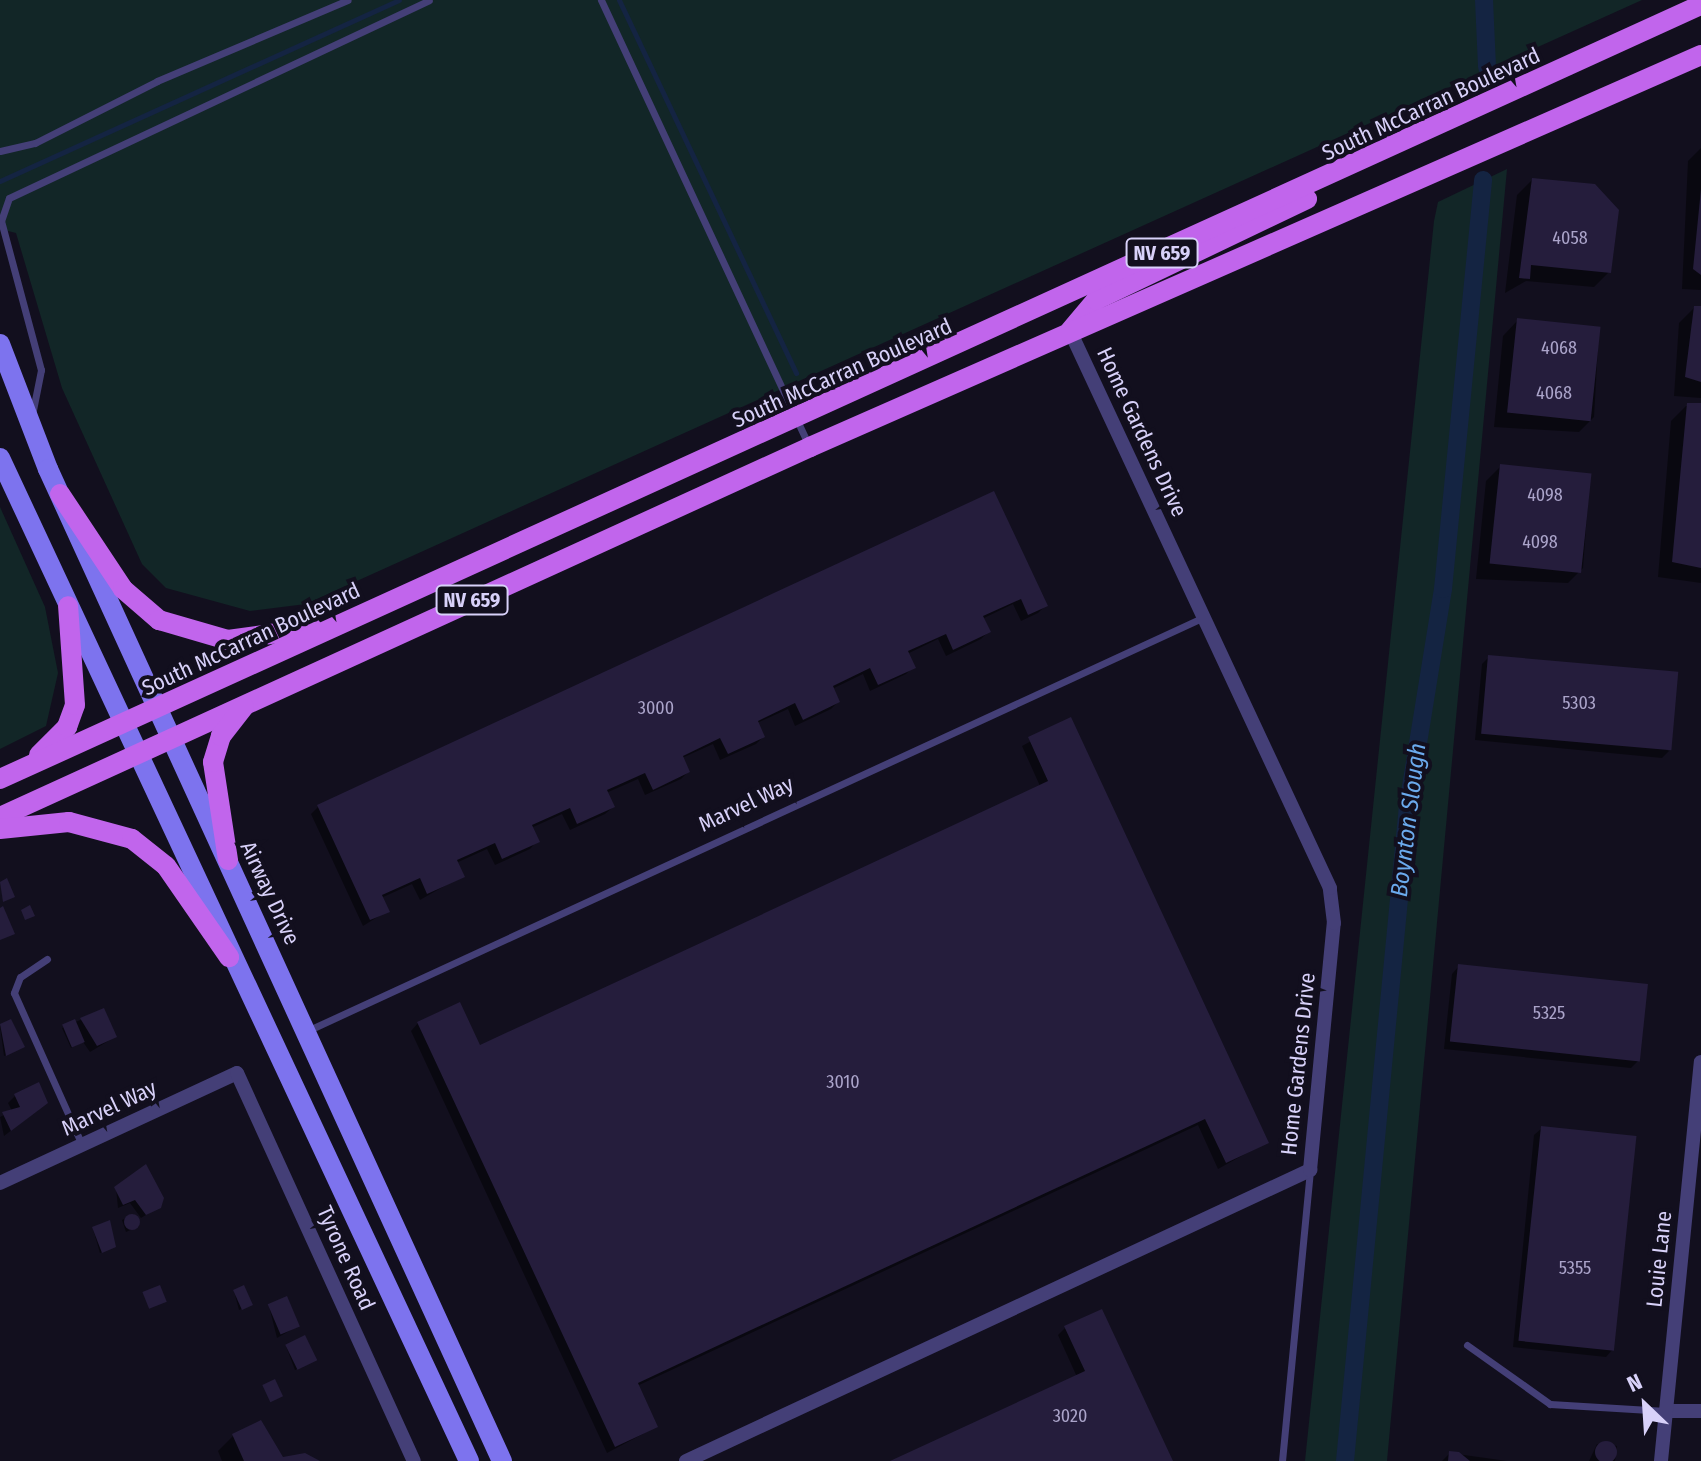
<!DOCTYPE html>
<html>
<head>
<meta charset="utf-8">
<style>
  body { margin:0 }
  #map { position:relative; width:1701px; height:1461px; overflow:hidden; background:#120f1e; font-family:"Fira Sans Condensed",sans-serif }
  div>[style] { position:absolute }
  .green>* { inset:0; background:#122627 }
  .shadow>* { inset:0; background:#0007 }
  .stream>* { height:5px; margin:-2.5px; padding:0 2.5px; transform-origin:2.5px; border-radius:2.5px; background:#142442 }
  .canal>* { height:18px; margin:-9px; padding:0 9px; transform-origin:9px; border-radius:9px; background:#142442 }
  .building>* { inset:0; background:#251d3c; transform-origin:0 0 }
  .round { border-radius:50% }
  .service>* { height:7px; margin:-3.5px; padding:0 3.5px; transform-origin:3.5px; border-radius:3.5px; background:#443f77 }
  .minor>* { height:14px; margin:-7px; padding:0 7px; transform-origin:7px; border-radius:7px; background:#443f77 }
  .secondary>* { height:20px; margin:-10px; padding:0 10px; transform-origin:10px; border-radius:10px; background:#7d73ee }
  .primary>* { height:20px; margin:-10px; padding:0 10px; transform-origin:10px; border-radius:10px; background:#c165ec }
  span { translate:-50% -50%; white-space:nowrap; text-align:center; line-height:1.15; -webkit-text-stroke:8px #120f1e; paint-order:stroke }
  .number-label { font-size:18px; color:#aba4ca }
  .number-label span { -webkit-text-stroke-width:0 }
  .shield-label span { padding:2px 6px; background:#120f1e; border:2px solid; border-radius:6px; -webkit-text-stroke-width:0 }
  .shield-label { font-size:20px; color:#d8d1f9; font-weight:700 }
  .street-label { font-size:22px; color:#d8d1f9 }
  .water-label { font-size:24px; color:#6baaed; font-style:italic }
  .north { position:absolute; left:1605px; top:1365px; width:80px; height:80px; -webkit-text-stroke:6px #120f1e; paint-order:stroke; rotate:335deg; font-size:22px; font-weight:700; line-height:32px; text-align:center; color:#d8d1f9 }
  .north::after { content:''; display:block; margin:auto; width:28px; height:36px; background:#d8d1f9; clip-path:polygon(50% 0,100% 100%,50% 72%,0 100%) }
</style>
</head>
<body>
<div id="map">
  <div class="green">
    <i style="clip-path:polygon(0 0,1642px 0,306px 604px,250px 611px,166px 588px,142px 564px,62px 388px,16px 233px,0 229px)"></i>
    <i style="clip-path:polygon(1507px 169px,1387px 1461px,1305px 1461px,1434px 221px,1438px 202px)"></i>
    <i style="clip-path:polygon(0 507px,45px 607px,58px 673px,46px 726px,0 749px)"></i>
  </div>
  <div class="shadow">
    <i style="clip-path:polygon(1701px 148px,1701px 290px,1682px 289px,1688px 161px)"></i>
    <i style="clip-path:polygon(1532px 180px,1609px 272px,1594px 287px,1526px 281px,1505px 293px,1517px 195px)"></i>
    <i style="clip-path:polygon(1694px 308px,1701px 309px,1701px 398px,1674px 396px,1679px 323px)"></i>
    <i style="clip-path:polygon(1518px 320px,1599px 329px,1594px 417px,1579px 432px,1494px 427px,1503px 336px)"></i>
    <i style="clip-path:polygon(1686px 406px,1701px 406px,1701px 583px,1658px 577px,1671px 421px)"></i>
    <i style="clip-path:polygon(1501px 466px,1590px 475px,1583px 568px,1568px 583px,1476px 579px,1486px 481px)"></i>
    <i style="clip-path:polygon(993px 493px,1045px 606px,1038px 613px,1021px 621px,1013px 604px,982px 619px,988px 632px,981px 639px,946px 656px,938px 639px,907px 654px,913px 667px,906px 674px,870px 691px,863px 674px,832px 689px,838px 702px,831px 709px,795px 726px,788px 709px,757px 723px,763px 737px,756px 744px,720px 760px,713px 744px,682px 758px,688px 772px,681px 779px,645px 795px,638px 779px,606px 793px,613px 807px,605px 814px,570px 830px,562px 814px,531px 828px,537px 841px,530px 849px,495px 865px,487px 849px,456px 863px,462px 876px,420px 900px,412px 884px,381px 898px,387px 911px,363px 926px,311px 814px,318px 807px)"></i>
    <i style="clip-path:polygon(1489px 657px,1669px 751px,1662px 758px,1475px 740px,1482px 664px)"></i>
    <i style="clip-path:polygon(1070px 720px,1267px 1142px,1218px 1169px,1198px 1125px,637px 1386px,656px 1427px,607px 1453px,411px 1031px,418px 1023px,479px 1048px,1040px 786px,1022px 746px)"></i>
    <i style="clip-path:polygon(1459px 966px,1639px 1060px,1631px 1068px,1444px 1049px,1452px 974px)"></i>
    <i style="clip-path:polygon(103px 1010px,115px 1037px,90px 1052px,83px 1042px,71px 1048px,62px 1028px)"></i>
    <i style="clip-path:polygon(10px 1021px,21px 1048px,4px 1056px,0 1026px)"></i>
    <i style="clip-path:polygon(15px 1096px,38px 1110px,4px 1136px,0 1117px,12px 1111px,8px 1103px)"></i>
    <i style="clip-path:polygon(1542px 1128px,1613px 1349px,1606px 1357px,1513px 1347px,1534px 1135px)"></i>
    <i style="clip-path:polygon(116px 1188px,159px 1207px,141px 1218px,130px 1203px,118px 1208px)"></i>
    <i style="clip-path:polygon(134px 1214px,139px 1226px,126px 1232px,122px 1220px)"></i>
    <i style="clip-path:polygon(93px 1229px,112px 1248px,100px 1253px)"></i>
    <i style="clip-path:polygon(234px 1291px,249px 1306px,239px 1310px)"></i>
    <i style="clip-path:polygon(269px 1306px,298px 1326px,277px 1338px)"></i>
    <i style="clip-path:polygon(1065px 1328px,1170px 1461px,895px 1461px,1077px 1377px,1058px 1335px)"></i>
    <i style="clip-path:polygon(286px 1346px,313px 1361px,295px 1370px)"></i>
    <i style="clip-path:polygon(233px 1436px,281px 1459px,313px 1461px,222px 1461px,218px 1451px)"></i>
    <i style="clip-path:polygon(1597px 1444px,1617px 1446px,1615px 1461px,1589px 1461px)"></i>
    <i style="clip-path:polygon(1450px 1453px,1507px 1461px,1442px 1461px)"></i>
  </div>
  <div class="stream">
    <i style="left:619px;top:0;width:413px;rotate:64.6deg"></i>
    <i style="left:0;top:181px;width:438px;rotate:-24.4deg"></i>
  </div>
  <div class="canal">
    <i style="left:1484px;top:0;width:67px;rotate:87.4deg"></i>
    <i style="left:1345px;top:1461px;width:659px;rotate:-84.51deg"></i>
    <i style="left:1408px;top:805px;width:219px;rotate:-80.8deg"></i>
    <i style="left:1443px;top:589px;width:411px;rotate:-84.4deg"></i>
  </div>
  <div class="building">
    <i style="clip-path:polygon(1532px 178px,1595px 184px,1619px 210px,1611px 273px,1531px 265px,1530px 279px,1519px 278px)"></i>
    <i style="clip-path:polygon(1701px 189px,1701px 275px,1693px 269px)"></i>
    <i style="clip-path:polygon(1694px 306px,1701px 306px,1701px 382px,1685px 377px)"></i>
    <i style="left:1517px;top:318px;width:84px;height:95px;rotate:6deg"></i>
    <i style="clip-path:polygon(1687px 403px,1701px 403px,1701px 568px,1672px 562px)"></i>
    <i style="left:1500px;top:464px;width:92px;height:100px;rotate:6deg"></i>
    <i style="clip-path:polygon(994px 491px,1048px 606px,1028px 615px,1021px 599px,983px 616px,991px 632px,953px 650px,946px 634px,908px 651px,916px 668px,878px 685px,870px 668px,833px 686px,840px 702px,803px 720px,795px 703px,758px 721px,765px 737px,728px 754px,720px 738px,683px 756px,690px 772px,653px 790px,645px 773px,607px 790px,615px 807px,577px 824px,570px 808px,532px 825px,540px 842px,502px 859px,495px 843px,457px 860px,465px 877px,427px 894px,420px 878px,382px 895px,390px 912px,370px 920px,317px 805px)"></i>
    <i style="left:1488px;top:655px;width:191px;height:79px;rotate:5deg"></i>
    <i style="clip-path:polygon(1071px 717px,1269px 1143px,1226px 1163px,1205px 1119px,751px 1330px,638px 1383px,658px 1427px,615px 1447px,417px 1022px,460px 1002px,480px 1045px,707px 940px,1048px 781px,1028px 737px)"></i>
    <i style="clip-path:polygon(7px 878px,15px 897px,3px 902px,0 882px)"></i>
    <i style="clip-path:polygon(30px 905px,35px 916px,25px 920px,21px 910px)"></i>
    <i style="clip-path:polygon(3px 906px,15px 934px,0 940px,0 908px)"></i>
    <i style="left:1458px;top:964px;width:191px;height:78px;rotate:6deg"></i>
    <i style="clip-path:polygon(104px 1008px,117px 1037px,97px 1046px,80px 1018px)"></i>
    <i style="clip-path:polygon(11px 1019px,25px 1047px,6px 1056px,0 1024px)"></i>
    <i style="left:75px;top:1019px;width:25px;height:14px;rotate:67deg"></i>
    <i style="clip-path:polygon(39px 1082px,48px 1103px,11px 1131px,2px 1112px,20px 1107px,14px 1094px)"></i>
    <i style="left:1541px;top:1126px;width:96px;height:216px;rotate:6deg"></i>
    <i style="clip-path:polygon(146px 1164px,164px 1198px,161px 1208px,146px 1215px,135px 1200px,123px 1205px,114px 1187px)"></i>
    <i class="round" style="left:124px;top:1214px;width:16px;height:16px"></i>
    <i style="clip-path:polygon(110px 1220px,116px 1247px,102px 1253px,92px 1227px)"></i>
    <i style="left:160px;top:1285px;width:18px;height:19px;rotate:68deg"></i>
    <i style="left:244px;top:1285px;width:22px;height:12px;rotate:66deg"></i>
    <i style="left:287px;top:1296px;width:33px;height:21px;rotate:67deg"></i>
    <i style="clip-path:polygon(1102px 1309px,1173px 1461px,890px 1461px,1085px 1371px,1064px 1326px)"></i>
    <i style="left:305px;top:1335px;width:28px;height:22px;rotate:64deg"></i>
    <i style="left:275px;top:1379px;width:19px;height:14px;rotate:65deg"></i>
    <i style="clip-path:polygon(261px 1420px,283px 1457px,305px 1453px,320px 1461px,244px 1461px,232px 1434px)"></i>
    <i class="round" style="left:1595px;top:1441px;width:22px;height:22px"></i>
    <i style="clip-path:polygon(1449px 1451px,1459px 1452px,1470px 1461px,1448px 1461px)"></i>
  </div>
  <div class="service">
    <i style="left:601px;top:0;width:490px;rotate:65deg"></i>
    <i style="left:0;top:151px;width:36px;rotate:-13deg"></i>
    <i style="left:35px;top:143px;width:137px;rotate:-26.9deg"></i>
    <i style="left:157px;top:81px;width:207px;rotate:-23deg"></i>
    <i style="left:32px;top:415px;width:46px;rotate:-78.7deg"></i>
    <i style="left:41px;top:370px;width:154px;rotate:-105deg"></i>
    <i style="left:1px;top:221px;width:24px;rotate:-71deg"></i>
    <i style="left:9px;top:198px;width:464px;rotate:-25.2deg"></i>
    <i style="left:47px;top:959px;width:32px;rotate:146deg"></i>
    <i style="left:20px;top:977px;width:17px;rotate:111deg"></i>
    <i style="left:14px;top:993px;width:167px;rotate:65.9deg"></i>
    <i style="left:309px;top:1030px;width:986px;rotate:-24.77deg"></i>
    <i style="left:1467px;top:1345px;width:102px;rotate:35.4deg"></i>
    <i style="left:1550px;top:1404px;width:116px;rotate:3.5deg"></i>
    <i style="left:1282px;top:1461px;width:292px;rotate:-84.5deg"></i>
  </div>
  <div class="minor">
    <i style="left:0;top:1183px;width:261px;rotate:-24.9deg"></i>
    <i style="left:237px;top:1073px;width:426px;rotate:65.5deg"></i>
    <i style="left:1666px;top:1411px;width:35px"></i>
    <i style="left:686px;top:1461px;width:689px;rotate:-25deg"></i>
    <i style="left:1310px;top:1170px;width:248px;rotate:-84.5deg"></i>
    <i style="left:1334px;top:923px;width:35px;rotate:-97deg"></i>
    <i style="left:1330px;top:888px;width:615px;rotate:-115.02deg"></i>
    <i style="left:1661px;top:1461px;width:401px;rotate:-84.3deg"></i>
  </div>
  <div class="secondary">
    <i style="left:0;top:344px;width:134px;rotate:69deg"></i>
    <i style="left:48px;top:469px;width:1091px;rotate:65.41deg"></i>
    <i style="left:0;top:458px;width:1107px;rotate:64.94deg"></i>
  </div>
  <div class="primary">
    <i style="left:1070px;top:331px;width:40px;rotate:-50deg"></i>
    <i style="left:1096px;top:300px;width:234px;rotate:-25.6deg"></i>
    <i style="left:60px;top:494px;width:114px;rotate:56.4deg"></i>
    <i style="left:123px;top:589px;width:48px;rotate:40.7deg"></i>
    <i style="left:159px;top:620px;width:72px;rotate:16.2deg"></i>
    <i style="left:228px;top:640px;width:85px;rotate:-8.1deg"></i>
    <i style="left:39px;top:755px;width:40px;rotate:-45deg"></i>
    <i style="left:67px;top:727px;width:23px;rotate:-70deg"></i>
    <i style="left:75px;top:705px;width:99px;rotate:-94deg"></i>
    <i style="left:0;top:779px;width:1869px;rotate:-24.47deg"></i>
    <i style="left:0;top:817px;width:891px;rotate:-24.55deg"></i>
    <i style="left:810px;top:447px;width:973px;rotate:-23.75deg"></i>
    <i style="left:0;top:829px;width:69px;rotate:-5.8deg"></i>
    <i style="left:69px;top:822px;width:65px;rotate:15.1deg"></i>
    <i style="left:132px;top:839px;width:43px;rotate:38.5deg"></i>
    <i style="left:166px;top:866px;width:111px;rotate:55.3deg"></i>
    <i style="left:228px;top:860px;width:99px;rotate:-98.7deg"></i>
    <i style="left:213px;top:762px;width:27px;rotate:-73deg"></i>
    <i style="left:221px;top:736px;width:37px;rotate:-52deg"></i>
  </div>
  <div class="number-label">
    <span style="left:1570px;top:238px">4058</span>
    <span style="left:1559px;top:348px">4068</span>
    <span style="left:1554px;top:393px">4068</span>
    <span style="left:1545px;top:495px">4098</span>
    <span style="left:1540px;top:542px">4098</span>
    <span style="left:1579px;top:703px">5303</span>
    <span style="left:656px;top:708px">3000</span>
    <span style="left:1549px;top:1013px">5325</span>
    <span style="left:843px;top:1082px">3010</span>
    <span style="left:1575px;top:1268px">5355</span>
    <span style="left:1070px;top:1416px">3020</span>
  </div>
  <div class="shield-label">
    <span style="left:1162px;top:253px">NV 659</span>
    <span style="left:472px;top:600px">NV 659</span>
  </div>
  <div class="street-label">
    <span style="left:1431px;top:104px;rotate:-25deg">South McCarran Boulevard</span>
    <span style="left:842px;top:373px;rotate:-24deg">South McCarran Boulevard</span>
    <span style="left:1142px;top:432px;rotate:65deg">Home Gardens Drive</span>
    <span style="left:251px;top:639px;rotate:-25deg">South McCarran Boulevard</span>
    <span style="left:746px;top:804px;rotate:-25deg">Marvel Way</span>
    <span style="left:270px;top:893px;rotate:65deg">Airway Drive</span>
    <span style="left:1298px;top:1064px;rotate:-84deg">Home Gardens Drive</span>
    <span style="left:109px;top:1108px;rotate:-25deg">Marvel Way</span>
    <span style="left:346px;top:1258px;rotate:66deg">Tyrone Road</span>
    <span style="left:1659px;top:1259px;rotate:-84deg">Louie Lane</span>
  </div>
  <div class="water-label">
    <span style="left:1409px;top:820px;rotate:-83deg">Boynton Slough</span>
  </div>
  <div class="north">N</div>
</div>
</body>
</html>
